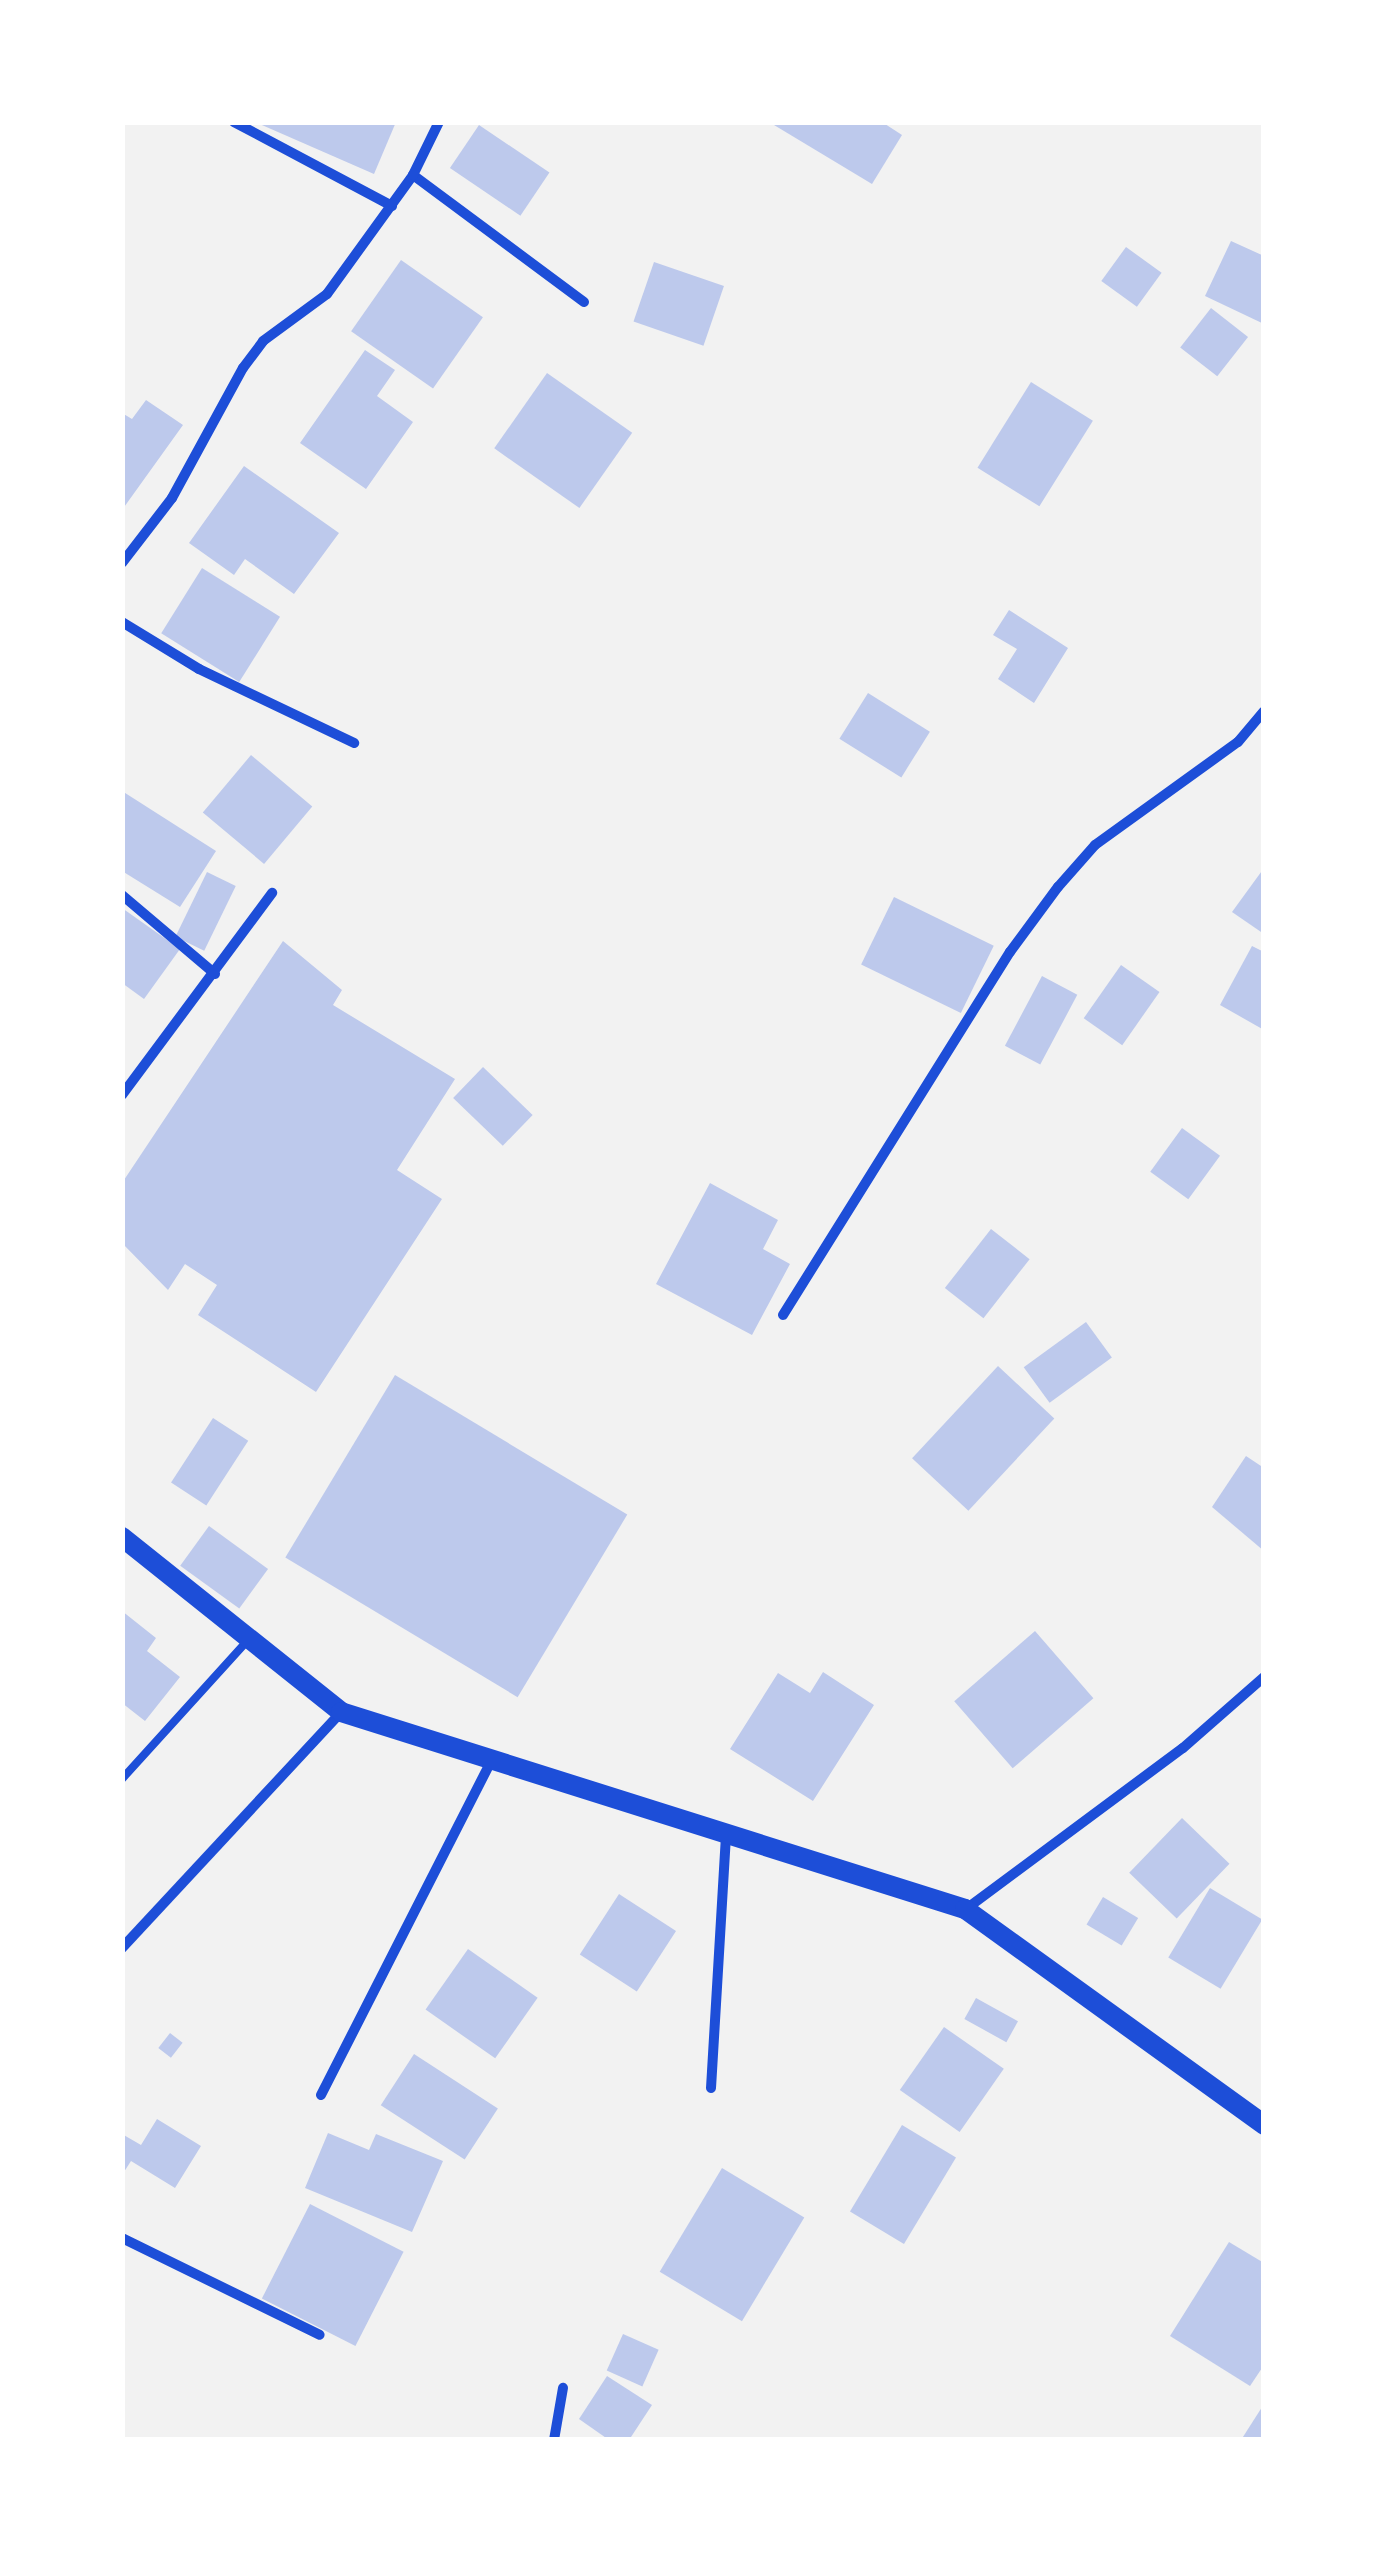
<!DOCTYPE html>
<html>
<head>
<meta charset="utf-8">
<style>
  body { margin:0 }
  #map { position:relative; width:1386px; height:2562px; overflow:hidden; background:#f2f2f2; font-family:"PT Sans Narrow",sans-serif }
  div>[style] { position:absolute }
  .building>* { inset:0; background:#bdc9ec; transform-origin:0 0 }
  .service>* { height:8px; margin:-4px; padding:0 4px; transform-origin:4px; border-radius:4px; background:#1d4ed8 }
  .minor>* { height:10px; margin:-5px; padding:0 5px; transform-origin:5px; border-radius:5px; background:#1d4ed8 }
  .secondary>* { height:20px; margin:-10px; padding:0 10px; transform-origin:10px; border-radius:10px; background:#1d4ed8 }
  span { translate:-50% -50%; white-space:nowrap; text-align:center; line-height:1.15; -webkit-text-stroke:10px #fff; paint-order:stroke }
  .frame { position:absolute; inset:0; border:125px solid #fff; pointer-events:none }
</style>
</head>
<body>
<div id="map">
  <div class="building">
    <i style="clip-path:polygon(255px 122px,396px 122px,374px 174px)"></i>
    <i style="clip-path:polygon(769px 122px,882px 122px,902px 135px,872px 184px)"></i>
    <i style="left:479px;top:125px;width:85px;height:52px;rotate:34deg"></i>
    <i style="clip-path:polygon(1231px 241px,1264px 256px,1264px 324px,1205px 296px)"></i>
    <i style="left:1126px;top:247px;width:44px;height:42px;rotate:36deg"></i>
    <i style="left:401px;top:260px;width:100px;height:87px;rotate:35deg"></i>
    <i style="left:654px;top:262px;width:74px;height:63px;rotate:19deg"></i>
    <i style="left:1211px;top:308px;width:47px;height:50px;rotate:38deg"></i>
    <i style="clip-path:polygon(365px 350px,395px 370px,377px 396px,413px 422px,366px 489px,300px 443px)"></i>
    <i style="left:547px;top:373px;width:104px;height:92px;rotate:35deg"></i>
    <i style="left:1031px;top:382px;width:73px;height:101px;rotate:32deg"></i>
    <i style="clip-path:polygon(146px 400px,183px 425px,122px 510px,122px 413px,132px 419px)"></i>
    <i style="clip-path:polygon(244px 466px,339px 533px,294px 594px,245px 559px,234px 575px,189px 543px)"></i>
    <i style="left:202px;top:568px;width:92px;height:77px;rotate:32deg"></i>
    <i style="clip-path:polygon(1009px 610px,1068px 648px,1034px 703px,998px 679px,1017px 649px,993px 635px)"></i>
    <i style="left:868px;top:693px;width:73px;height:54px;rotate:32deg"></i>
    <i style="left:251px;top:755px;width:80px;height:75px;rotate:40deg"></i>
    <i style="clip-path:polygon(122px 791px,216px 851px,180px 907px,122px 871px)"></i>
    <i style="clip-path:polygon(1264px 868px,1264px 934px,1232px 912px)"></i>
    <i style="left:207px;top:872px;width:32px;height:72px;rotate:26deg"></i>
    <i style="left:894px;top:897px;width:111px;height:75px;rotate:26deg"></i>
    <i style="clip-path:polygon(122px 908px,180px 949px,144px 999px,122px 983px)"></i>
    <i style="clip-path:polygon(283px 941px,342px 990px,333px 1005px,455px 1079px,397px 1170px,442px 1199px,316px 1392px,198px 1315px,217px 1285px,185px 1264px,168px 1290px,122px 1243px,122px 1183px)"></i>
    <i style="clip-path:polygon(1252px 946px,1264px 952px,1264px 1030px,1220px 1005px)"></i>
    <i style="left:1121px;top:965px;width:47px;height:65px;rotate:35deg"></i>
    <i style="left:1042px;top:976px;width:40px;height:79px;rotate:28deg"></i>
    <i style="left:483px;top:1067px;width:69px;height:43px;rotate:44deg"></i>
    <i style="left:1182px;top:1128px;width:47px;height:54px;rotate:36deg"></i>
    <i style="clip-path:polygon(710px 1183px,778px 1220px,763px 1249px,790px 1264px,752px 1335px,656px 1284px)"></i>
    <i style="left:991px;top:1229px;width:49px;height:75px;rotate:38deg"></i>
    <i style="left:1086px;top:1322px;width:44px;height:77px;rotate:54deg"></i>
    <i style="left:998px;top:1366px;width:77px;height:126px;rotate:43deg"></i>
    <i style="left:395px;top:1375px;width:271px;height:213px;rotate:31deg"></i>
    <i style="left:213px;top:1418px;width:42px;height:77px;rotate:33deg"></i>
    <i style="clip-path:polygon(1246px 1456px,1264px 1468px,1264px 1551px,1212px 1507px)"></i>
    <i style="left:209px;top:1526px;width:73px;height:49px;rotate:36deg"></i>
    <i style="clip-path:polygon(122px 1611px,156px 1638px,147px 1651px,180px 1677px,145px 1721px,122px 1703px)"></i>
    <i style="left:1035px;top:1631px;width:89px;height:107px;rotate:49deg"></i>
    <i style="clip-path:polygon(823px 1672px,874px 1705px,813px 1801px,730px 1749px,778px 1673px,810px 1693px)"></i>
    <i style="left:1182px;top:1818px;width:66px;height:76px;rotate:44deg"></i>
    <i style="left:1210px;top:1888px;width:61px;height:81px;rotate:31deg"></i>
    <i style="left:619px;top:1894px;width:68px;height:72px;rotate:33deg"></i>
    <i style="left:1103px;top:1897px;width:41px;height:32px;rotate:31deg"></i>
    <i style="left:468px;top:1949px;width:85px;height:74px;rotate:35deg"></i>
    <i style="left:976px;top:1998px;width:48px;height:24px;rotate:29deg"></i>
    <i style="left:944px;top:2027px;width:73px;height:77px;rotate:35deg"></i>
    <i style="left:170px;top:2033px;width:16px;height:19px;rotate:38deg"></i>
    <i style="left:414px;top:2054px;width:100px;height:61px;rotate:33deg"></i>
    <i style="clip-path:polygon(157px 2119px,201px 2146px,175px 2188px,131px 2161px,122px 2175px,122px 2134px,141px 2145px)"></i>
    <i style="left:902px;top:2125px;width:63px;height:101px;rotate:31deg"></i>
    <i style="clip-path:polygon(328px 2133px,369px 2150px,376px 2134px,443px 2161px,412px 2232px,305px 2188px)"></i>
    <i style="left:722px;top:2168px;width:96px;height:121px;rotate:31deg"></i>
    <i style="left:310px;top:2204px;width:105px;height:106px;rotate:27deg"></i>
    <i style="clip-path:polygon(1229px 2242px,1264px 2263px,1264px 2365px,1250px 2386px,1170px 2336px)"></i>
    <i style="left:623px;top:2334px;width:39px;height:40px;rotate:24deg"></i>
    <i style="clip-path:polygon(607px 2376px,652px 2405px,629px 2440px,609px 2440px,579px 2419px)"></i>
    <i style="clip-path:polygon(1264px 2404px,1264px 2440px,1241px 2440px)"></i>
  </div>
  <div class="service">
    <i style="left:122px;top:1779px;width:189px;rotate:-47.8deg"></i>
  </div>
  <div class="minor">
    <i style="left:234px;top:122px;width:179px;rotate:28deg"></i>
    <i style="left:413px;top:175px;width:213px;rotate:36.6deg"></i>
    <i style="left:122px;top:563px;width:82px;rotate:-52.4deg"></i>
    <i style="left:172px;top:498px;width:148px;rotate:-61.4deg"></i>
    <i style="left:243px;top:368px;width:34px;rotate:-53deg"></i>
    <i style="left:263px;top:341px;width:79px;rotate:-36.3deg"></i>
    <i style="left:327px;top:294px;width:147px;rotate:-54.1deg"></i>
    <i style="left:413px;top:175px;width:59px;rotate:-63.9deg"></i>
    <i style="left:122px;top:622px;width:90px;rotate:31.4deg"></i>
    <i style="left:199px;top:669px;width:172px;rotate:25.5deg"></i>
    <i style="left:122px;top:895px;width:122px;rotate:40.3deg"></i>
    <i style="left:122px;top:1095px;width:252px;rotate:-53.4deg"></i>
    <i style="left:783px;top:1315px;width:428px;rotate:-58deg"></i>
    <i style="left:1010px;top:952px;width:81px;rotate:-53.6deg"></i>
    <i style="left:1058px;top:887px;width:56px;rotate:-48.6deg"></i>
    <i style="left:1095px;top:845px;width:176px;rotate:-35.8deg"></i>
    <i style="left:1238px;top:742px;width:40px;rotate:-50deg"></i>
    <i style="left:966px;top:1909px;width:270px;rotate:-36.6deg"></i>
    <i style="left:1183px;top:1748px;width:108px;rotate:-41.2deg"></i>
    <i style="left:122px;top:1948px;width:322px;rotate:-47.1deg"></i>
    <i style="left:711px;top:2088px;width:254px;rotate:-86.6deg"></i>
    <i style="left:321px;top:2095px;width:378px;rotate:-63deg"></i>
    <i style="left:122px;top:2238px;width:220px;rotate:26.1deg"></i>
    <i style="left:554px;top:2440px;width:53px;rotate:-80.2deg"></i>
  </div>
  <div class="secondary">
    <i style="left:122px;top:1537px;width:280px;rotate:38.6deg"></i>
    <i style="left:341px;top:1712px;width:654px;rotate:17.52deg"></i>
    <i style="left:965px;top:1909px;width:369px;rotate:35.8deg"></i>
  </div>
  <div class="frame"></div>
</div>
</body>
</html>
